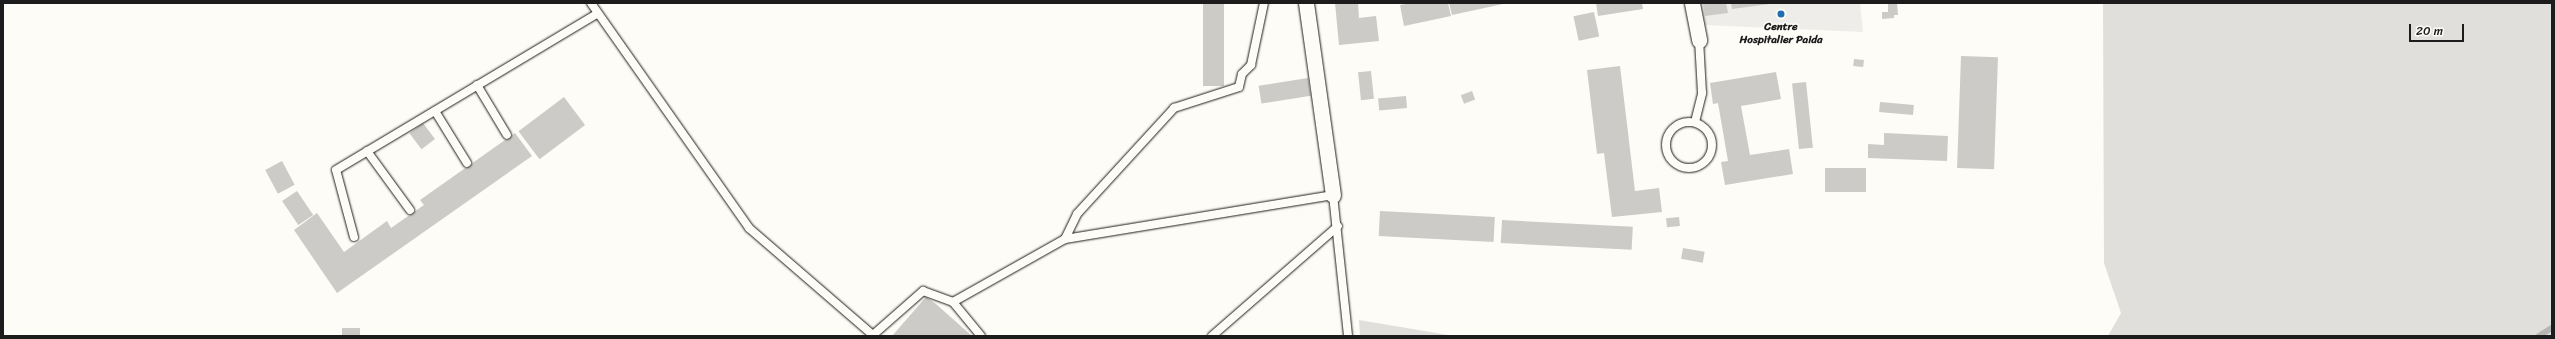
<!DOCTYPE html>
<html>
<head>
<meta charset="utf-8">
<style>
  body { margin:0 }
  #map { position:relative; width:2555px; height:339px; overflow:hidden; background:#fdfcf7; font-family:Sriracha,sans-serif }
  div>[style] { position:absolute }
  .built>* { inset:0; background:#eeede9 }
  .green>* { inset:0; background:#e0dfdb }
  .stream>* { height:5.5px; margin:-2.75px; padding:0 2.75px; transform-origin:2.75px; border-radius:2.75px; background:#b7b6b2 }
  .building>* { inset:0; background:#cccbc8; transform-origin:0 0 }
  .roads { filter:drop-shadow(0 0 1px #1c1c1c) drop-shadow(0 0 1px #1c1c1c) }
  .service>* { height:8px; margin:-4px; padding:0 4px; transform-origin:4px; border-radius:4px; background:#fdfcf7 }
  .service>.ring { margin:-4px; padding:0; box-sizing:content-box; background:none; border:8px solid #fdfcf7; border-radius:50% }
  .minor>* { height:15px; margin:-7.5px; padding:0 7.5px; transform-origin:7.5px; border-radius:7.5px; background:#fdfcf7 }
  .dots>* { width:11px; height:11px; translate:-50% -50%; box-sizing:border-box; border:2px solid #fdfcf7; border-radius:50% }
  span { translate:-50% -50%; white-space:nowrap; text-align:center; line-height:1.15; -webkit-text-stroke:3px #fdfcf7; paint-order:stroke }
  .poi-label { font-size:11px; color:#1c1c1c; font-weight:700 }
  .frame { position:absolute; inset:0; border:4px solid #1c1c1c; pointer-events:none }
  .scale { position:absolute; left:2409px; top:24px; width:55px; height:18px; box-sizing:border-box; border:2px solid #1c1c1c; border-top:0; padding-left:5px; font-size:12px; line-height:14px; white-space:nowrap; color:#1c1c1c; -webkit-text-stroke:3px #fdfcf7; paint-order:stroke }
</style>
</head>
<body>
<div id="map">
  <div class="built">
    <i style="clip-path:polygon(1700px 3px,1860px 3px,1863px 32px,1703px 25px)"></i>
  </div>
  <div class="green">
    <i style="clip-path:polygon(2103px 3px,2552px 3px,2552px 336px,2108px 336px,2121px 313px,2104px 263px)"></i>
    <i style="clip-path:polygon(1359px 320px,1454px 336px,1360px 336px)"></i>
  </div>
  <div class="stream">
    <i style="left:2539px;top:336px;width:15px;rotate:-32deg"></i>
  </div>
  <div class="building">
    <i style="left:1203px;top:3px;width:21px;height:83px"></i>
    <i style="clip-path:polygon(1335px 3px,1358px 3px,1359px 18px,1376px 16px,1379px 41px,1339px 45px)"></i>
    <i style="clip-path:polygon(1411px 3px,1448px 3px,1451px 16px,1404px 26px,1400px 5px)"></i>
    <i style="clip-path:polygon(1449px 3px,1503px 3px,1503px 4px,1452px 15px)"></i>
    <i style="clip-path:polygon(1596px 3px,1642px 3px,1643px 9px,1598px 16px)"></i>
    <i style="clip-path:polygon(1703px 3px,1726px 3px,1728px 13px,1705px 16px)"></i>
    <i style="clip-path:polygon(1731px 3px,1770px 3px,1770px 4px,1732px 9px)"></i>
    <i style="clip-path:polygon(1888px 3px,1897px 3px,1898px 15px,1894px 15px,1894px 18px,1882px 19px,1882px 12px,1888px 12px)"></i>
    <i style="left:1594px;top:12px;width:25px;height:21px;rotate:78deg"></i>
    <i style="left:1961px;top:56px;width:37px;height:112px;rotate:2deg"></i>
    <i style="left:1854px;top:59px;width:10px;height:7px;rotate:6deg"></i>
    <i style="clip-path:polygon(1620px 66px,1635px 191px,1659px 188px,1662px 212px,1612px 217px,1604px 153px,1597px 154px,1587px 70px)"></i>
    <i style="left:1371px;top:71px;width:28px;height:13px;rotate:84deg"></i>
    <i style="clip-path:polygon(1776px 72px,1781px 99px,1741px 106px,1750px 155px,1789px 149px,1793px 174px,1725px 185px,1721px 162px,1728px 161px,1718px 103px,1713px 104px,1710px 83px)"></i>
    <i style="left:1308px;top:78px;width:18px;height:50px;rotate:81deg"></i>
    <i style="left:1806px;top:82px;width:66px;height:14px;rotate:84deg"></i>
    <i style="left:1472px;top:91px;width:9px;height:12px;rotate:69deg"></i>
    <i style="left:1406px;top:96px;width:12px;height:28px;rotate:85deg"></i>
    <i style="left:564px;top:97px;width:35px;height:57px;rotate:53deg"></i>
    <i style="left:1880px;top:102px;width:34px;height:10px;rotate:5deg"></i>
    <i style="left:423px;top:123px;width:20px;height:17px;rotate:53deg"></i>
    <i style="clip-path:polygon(515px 133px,532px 156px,337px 293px,294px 230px,317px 213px,344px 252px,387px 221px,391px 228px,424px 205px,420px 200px)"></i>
    <i style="clip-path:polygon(1884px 133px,1948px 136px,1947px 161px,1868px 158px,1868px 144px,1884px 145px)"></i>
    <i style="left:282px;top:161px;width:27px;height:19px;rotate:62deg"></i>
    <i style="left:1825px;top:168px;width:41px;height:24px"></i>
    <i style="left:297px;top:191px;width:29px;height:18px;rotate:56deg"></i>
    <i style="left:1380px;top:211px;width:115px;height:25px;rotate:3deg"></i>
    <i style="left:1679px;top:217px;width:9px;height:13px;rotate:84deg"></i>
    <i style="left:1502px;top:220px;width:131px;height:23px;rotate:3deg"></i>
    <i style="left:1683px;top:248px;width:22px;height:11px;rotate:10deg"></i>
    <i style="clip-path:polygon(926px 297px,936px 304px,972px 336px,892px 336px)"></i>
    <i style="left:360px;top:328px;width:8px;height:18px;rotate:90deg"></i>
  </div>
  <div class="roads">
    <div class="service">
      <i style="left:591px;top:3px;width:275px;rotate:54.9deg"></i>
      <i style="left:749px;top:228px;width:164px;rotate:40.8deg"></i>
      <i style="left:873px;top:335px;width:67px;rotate:-41.3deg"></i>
      <i style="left:923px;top:291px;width:32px;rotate:20deg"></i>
      <i style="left:953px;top:302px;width:129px;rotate:-29.4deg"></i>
      <i style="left:1065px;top:239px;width:272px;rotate:-9.3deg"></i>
      <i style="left:1333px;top:195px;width:142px;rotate:83.9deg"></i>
      <i style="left:477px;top:85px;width:58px;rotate:59deg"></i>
      <i style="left:435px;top:111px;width:61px;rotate:58.4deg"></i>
      <i class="ring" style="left:1666px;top:122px;width:38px;height:38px"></i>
      <i style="left:1695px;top:122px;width:30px;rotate:-76deg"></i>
      <i style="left:1702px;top:93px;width:53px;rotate:-93.2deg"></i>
      <i style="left:367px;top:151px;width:73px;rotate:53.9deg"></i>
      <i style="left:354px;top:237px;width:69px;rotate:-105deg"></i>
      <i style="left:336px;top:170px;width:305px;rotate:-30.9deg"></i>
      <i style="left:1065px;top:239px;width:28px;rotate:-64deg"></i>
      <i style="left:1077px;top:214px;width:144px;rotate:-47.5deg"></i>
      <i style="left:1174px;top:108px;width:68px;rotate:-17.9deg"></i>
      <i style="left:1239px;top:87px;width:13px;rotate:-77deg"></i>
      <i style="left:1242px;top:74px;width:13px;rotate:-45deg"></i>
      <i style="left:1251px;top:65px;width:63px;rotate:-78.2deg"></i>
      <i style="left:953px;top:302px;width:44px;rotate:50.5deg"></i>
      <i style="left:1212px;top:336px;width:167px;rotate:-41.1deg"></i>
    </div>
    <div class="minor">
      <i style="left:1306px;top:3px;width:194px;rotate:82deg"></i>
      <i style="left:1692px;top:3px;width:38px;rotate:79deg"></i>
    </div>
  </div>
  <div class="dots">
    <i style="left:1781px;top:14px;background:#1f6fb2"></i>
  </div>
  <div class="poi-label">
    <span style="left:1781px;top:34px">Centre<br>Hospitalier Paida</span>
  </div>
  <div class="frame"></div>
  <div class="scale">20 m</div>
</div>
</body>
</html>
